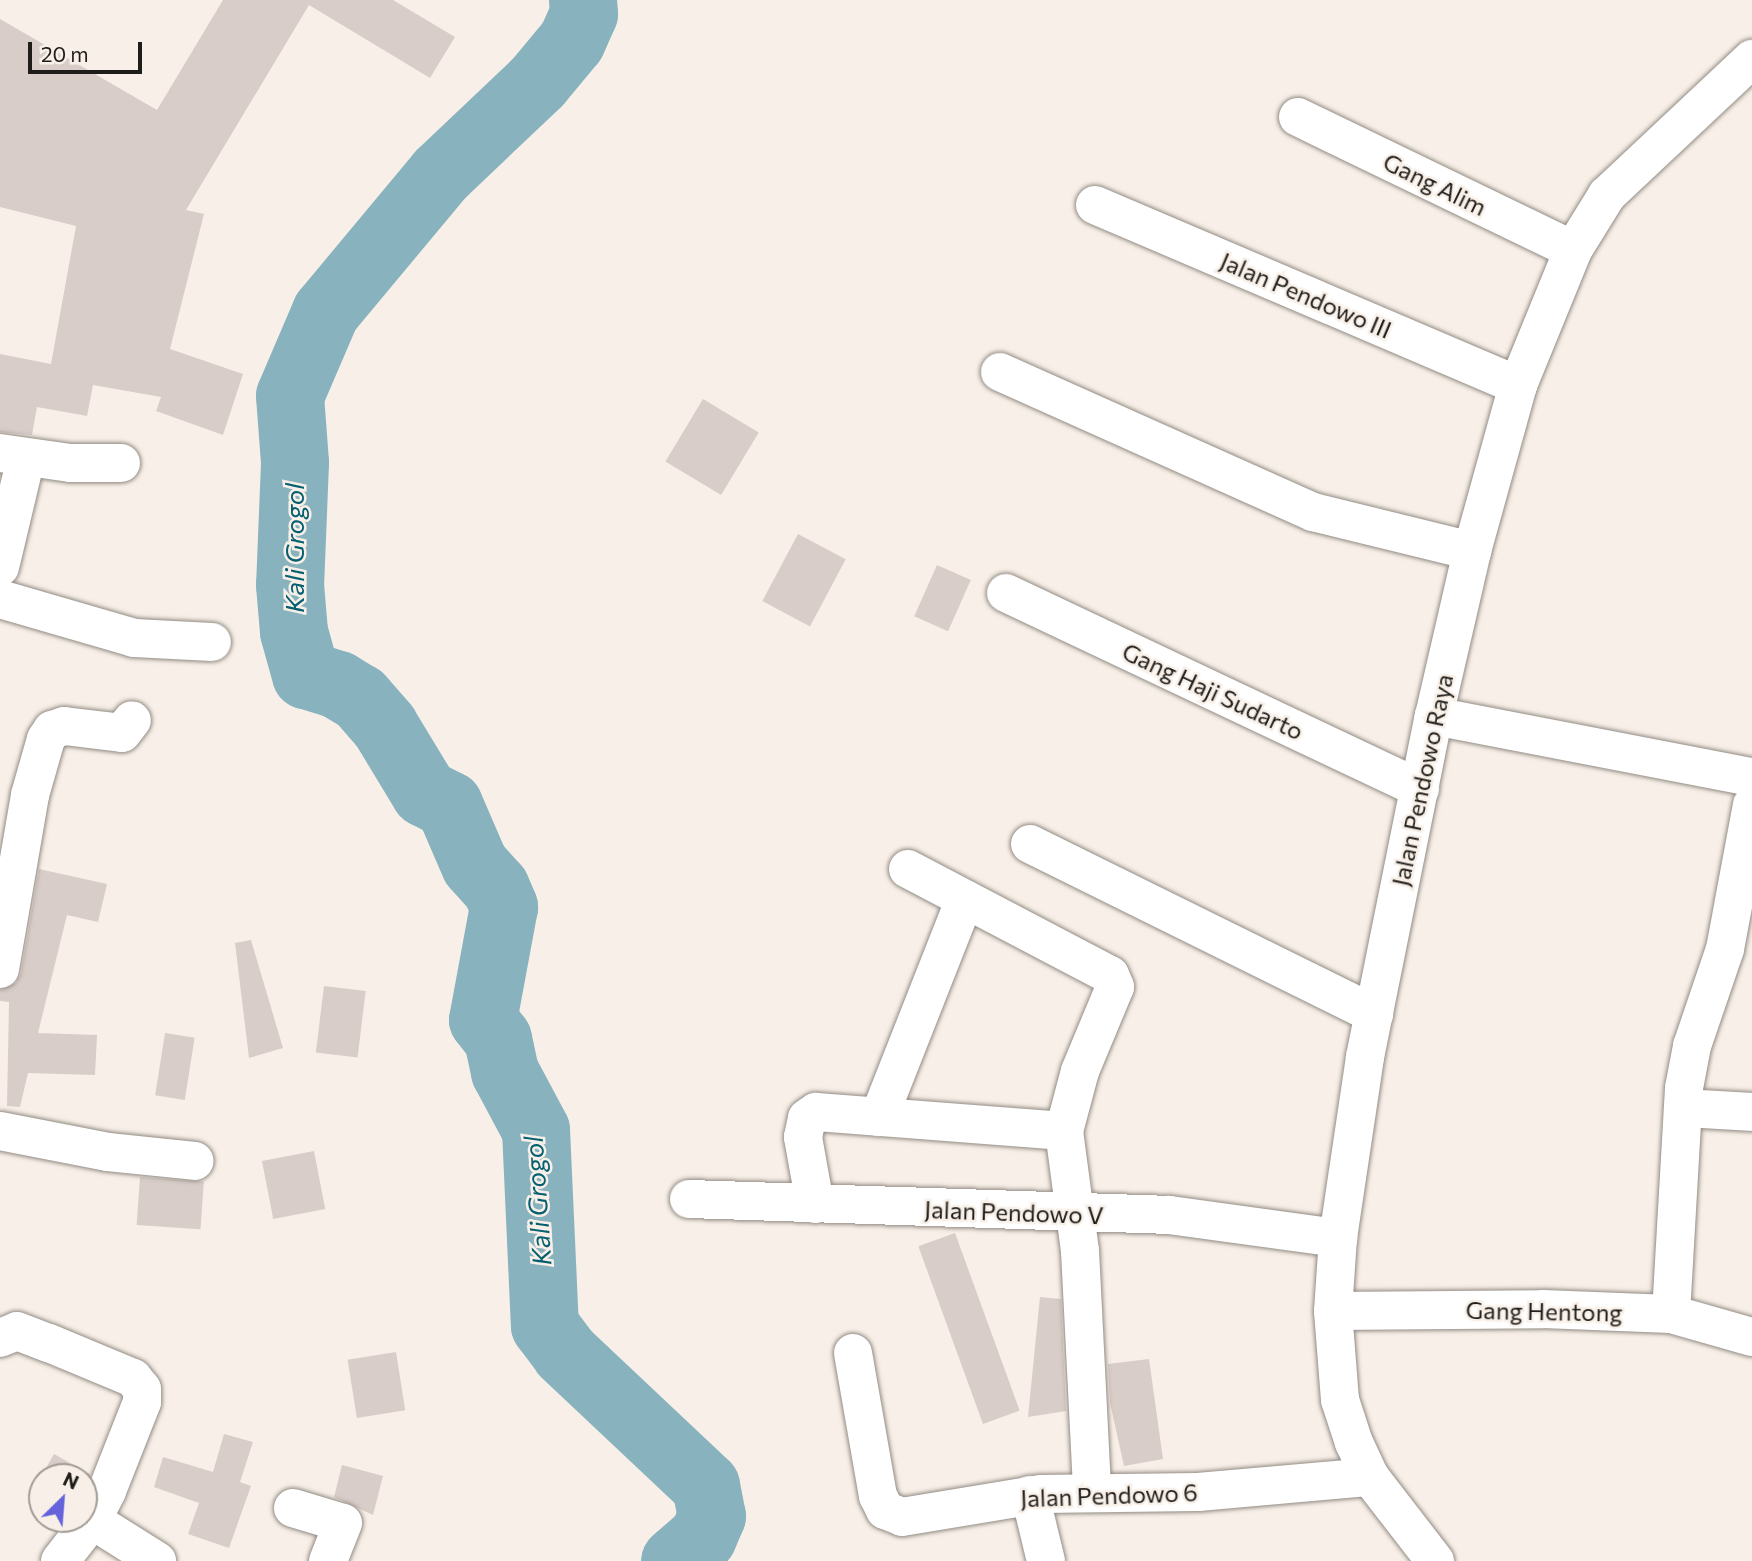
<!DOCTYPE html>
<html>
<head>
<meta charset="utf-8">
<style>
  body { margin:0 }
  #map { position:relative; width:1752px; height:1561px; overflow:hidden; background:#f8f0e8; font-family:Commissioner,sans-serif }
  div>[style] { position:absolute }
  .river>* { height:68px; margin:-34px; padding:0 34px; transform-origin:34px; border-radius:34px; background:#88b3be }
  .building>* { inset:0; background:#d8cdc8; transform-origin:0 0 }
  .roads { filter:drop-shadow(0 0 2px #928b84) drop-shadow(0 0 2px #928b84) }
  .minor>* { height:38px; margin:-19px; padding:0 19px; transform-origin:19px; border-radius:19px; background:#fff }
  .tertiary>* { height:38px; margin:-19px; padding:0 19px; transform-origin:19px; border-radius:19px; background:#fff }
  span { translate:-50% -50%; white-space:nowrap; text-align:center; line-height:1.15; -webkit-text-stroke:5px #f8f0e8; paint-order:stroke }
  .street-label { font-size:24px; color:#1f1d1a }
  .water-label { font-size:26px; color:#046070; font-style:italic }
  .north { position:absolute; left:28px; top:1463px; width:70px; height:70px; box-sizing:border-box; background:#f8f0e8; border:2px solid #a19c96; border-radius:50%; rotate:25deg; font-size:19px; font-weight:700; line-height:28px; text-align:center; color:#1f1d1a }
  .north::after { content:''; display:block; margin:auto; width:24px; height:32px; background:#6562db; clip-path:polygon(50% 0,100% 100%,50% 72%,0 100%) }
  .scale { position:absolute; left:28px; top:42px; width:114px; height:32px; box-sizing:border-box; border:4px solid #1f1d1a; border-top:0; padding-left:9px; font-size:21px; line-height:24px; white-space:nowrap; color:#1f1d1a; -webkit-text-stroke:5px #f8f0e8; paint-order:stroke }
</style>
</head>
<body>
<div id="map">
  <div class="river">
    <i style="left:583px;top:0;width:14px;rotate:86deg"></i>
    <i style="left:584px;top:14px;width:30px;rotate:114deg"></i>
    <i style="left:572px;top:41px;width:53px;rotate:129.7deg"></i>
    <i style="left:538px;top:82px;width:134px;rotate:136.5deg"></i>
    <i style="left:441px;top:174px;width:180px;rotate:129.8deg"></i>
    <i style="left:326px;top:312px;width:91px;rotate:113.2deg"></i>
    <i style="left:290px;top:396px;width:67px;rotate:85.7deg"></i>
    <i style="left:295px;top:463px;width:122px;rotate:92.3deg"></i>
    <i style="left:290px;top:585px;width:47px;rotate:85.1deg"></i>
    <i style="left:294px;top:632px;width:45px;rotate:74.4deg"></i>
    <i style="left:306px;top:675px;width:34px;rotate:17deg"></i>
    <i style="left:338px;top:685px;width:26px;rotate:31deg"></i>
    <i style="left:360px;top:698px;width:38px;rotate:49deg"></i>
    <i style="left:385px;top:727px;width:77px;rotate:58.8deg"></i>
    <i style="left:425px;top:793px;width:27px;rotate:27deg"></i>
    <i style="left:449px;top:805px;width:65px;rotate:66.6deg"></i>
    <i style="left:475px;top:865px;width:31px;rotate:48deg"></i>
    <i style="left:496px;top:888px;width:21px;rotate:67deg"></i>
    <i style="left:504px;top:907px;width:115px;rotate:100.5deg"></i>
    <i style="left:483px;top:1020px;width:24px;rotate:52deg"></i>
    <i style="left:498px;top:1039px;width:34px;rotate:78deg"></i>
    <i style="left:505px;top:1072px;width:66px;rotate:61.9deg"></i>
    <i style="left:536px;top:1130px;width:196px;rotate:87.4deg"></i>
    <i style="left:545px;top:1326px;width:34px;rotate:53deg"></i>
    <i style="left:565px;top:1353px;width:194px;rotate:43.3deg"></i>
    <i style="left:706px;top:1486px;width:31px;rotate:79deg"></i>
    <i style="left:712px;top:1516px;width:23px;rotate:113deg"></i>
    <i style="left:703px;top:1537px;width:37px;rotate:139deg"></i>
  </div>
  <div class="building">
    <i style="clip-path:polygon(223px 0,393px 0,455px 37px,430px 78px,309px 5px,186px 210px,204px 214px,170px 349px,243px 374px,223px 435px,156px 411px,161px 397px,93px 385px,87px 416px,37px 407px,32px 435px,0 432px,0 354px,51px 364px,76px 226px,0 207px,0 19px,157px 110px)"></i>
    <i style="left:703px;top:399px;width:65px;height:73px;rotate:31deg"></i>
    <i style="left:798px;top:534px;width:54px;height:76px;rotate:28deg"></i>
    <i style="left:937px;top:565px;width:37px;height:56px;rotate:24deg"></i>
    <i style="clip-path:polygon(39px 869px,107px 884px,98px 922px,67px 915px,38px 1033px,97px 1035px,95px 1075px,28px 1073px,20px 1107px,7px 1106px,9px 1002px,0 1001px,0 990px,16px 983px,21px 973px)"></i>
    <i style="clip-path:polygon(251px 940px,283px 1048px,249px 1058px,235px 943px)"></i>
    <i style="left:324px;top:986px;width:42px;height:67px;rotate:7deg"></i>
    <i style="left:165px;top:1033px;width:30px;height:63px;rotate:9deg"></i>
    <i style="left:314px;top:1151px;width:59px;height:53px;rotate:79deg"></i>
    <i style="left:140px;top:1177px;width:64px;height:48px;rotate:4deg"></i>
    <i style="left:955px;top:1233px;width:189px;height:39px;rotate:70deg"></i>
    <i style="clip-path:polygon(1040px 1297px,1061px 1299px,1066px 1411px,1028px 1417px)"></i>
    <i style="left:396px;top:1352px;width:59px;height:49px;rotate:81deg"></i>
    <i style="clip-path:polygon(1149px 1359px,1163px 1459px,1124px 1466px,1110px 1403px,1108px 1364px)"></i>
    <i style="clip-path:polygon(224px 1434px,253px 1442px,240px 1482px,251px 1486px,229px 1548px,188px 1534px,199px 1503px,154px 1487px,163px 1457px,213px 1472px)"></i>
    <i style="clip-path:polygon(54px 1454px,90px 1474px,84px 1488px,84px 1477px,42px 1477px,42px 1483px,38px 1482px)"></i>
    <i style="clip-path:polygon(342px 1465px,383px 1476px,373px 1515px,334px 1497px)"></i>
  </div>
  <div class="roads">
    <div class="minor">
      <i style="left:1298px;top:117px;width:305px;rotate:25.8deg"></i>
      <i style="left:1095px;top:205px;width:460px;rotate:23.1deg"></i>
      <i style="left:1000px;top:372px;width:343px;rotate:24.1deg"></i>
      <i style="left:1313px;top:512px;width:164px;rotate:13.8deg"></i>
      <i style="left:0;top:453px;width:71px;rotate:8.1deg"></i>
      <i style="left:70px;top:463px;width:51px"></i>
      <i style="left:0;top:567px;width:112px;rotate:-76.6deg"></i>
      <i style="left:1006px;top:593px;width:458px;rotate:25.3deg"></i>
      <i style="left:0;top:599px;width:140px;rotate:16.2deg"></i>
      <i style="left:134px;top:638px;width:78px;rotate:2.9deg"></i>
      <i style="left:1434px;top:716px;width:324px;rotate:10.9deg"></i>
      <i style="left:1030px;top:844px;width:384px;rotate:26.3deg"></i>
      <i style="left:908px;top:869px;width:228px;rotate:27.7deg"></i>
      <i style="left:1110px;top:975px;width:13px;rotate:67deg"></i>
      <i style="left:1115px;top:987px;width:91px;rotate:112.6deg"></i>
      <i style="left:1080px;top:1071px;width:62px;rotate:104.9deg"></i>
      <i style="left:1064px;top:1131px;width:121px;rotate:82.4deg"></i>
      <i style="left:1080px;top:1251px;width:240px;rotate:87.1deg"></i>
      <i style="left:0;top:969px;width:177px;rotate:-80.2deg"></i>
      <i style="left:30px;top:795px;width:58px;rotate:-74.1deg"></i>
      <i style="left:46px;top:739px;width:11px;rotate:-56deg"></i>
      <i style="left:52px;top:730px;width:13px;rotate:-18deg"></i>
      <i style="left:64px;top:726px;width:58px;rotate:6.9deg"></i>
      <i style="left:122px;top:733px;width:16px;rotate:-52deg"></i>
      <i style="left:1683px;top:1108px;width:69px;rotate:3.3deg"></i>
      <i style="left:879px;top:1117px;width:234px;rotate:-68.5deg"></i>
      <i style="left:0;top:1131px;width:110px;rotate:11deg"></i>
      <i style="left:108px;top:1152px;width:87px;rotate:5.9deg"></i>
      <i style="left:689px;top:1199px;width:480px;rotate:1.9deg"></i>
      <i style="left:1169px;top:1215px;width:171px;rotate:7.8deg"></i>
      <i style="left:815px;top:1204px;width:68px;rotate:-100.2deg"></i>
      <i style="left:803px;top:1137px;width:19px;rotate:-78deg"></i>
      <i style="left:807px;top:1118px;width:11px;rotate:-34deg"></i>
      <i style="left:816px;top:1112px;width:249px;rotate:4.4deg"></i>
      <i style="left:1333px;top:1311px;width:210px;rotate:-0.5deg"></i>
      <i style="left:1543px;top:1309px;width:128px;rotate:2.2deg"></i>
      <i style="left:1671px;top:1314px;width:84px;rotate:15.9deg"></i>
      <i style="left:1671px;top:1314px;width:226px;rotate:-86.7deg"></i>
      <i style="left:1684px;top:1088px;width:43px;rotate:-79.2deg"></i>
      <i style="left:1692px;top:1046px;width:102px;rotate:-71.2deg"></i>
      <i style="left:1725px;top:949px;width:147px;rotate:-79.4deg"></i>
      <i style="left:0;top:1338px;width:18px;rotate:-22deg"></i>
      <i style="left:17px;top:1331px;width:34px;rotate:21deg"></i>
      <i style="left:49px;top:1343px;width:91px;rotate:22.6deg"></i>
      <i style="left:133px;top:1378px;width:14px;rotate:51deg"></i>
      <i style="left:142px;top:1389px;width:13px;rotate:90deg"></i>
      <i style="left:142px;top:1402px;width:96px;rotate:111.5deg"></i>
      <i style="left:107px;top:1491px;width:33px;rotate:117deg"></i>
      <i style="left:92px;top:1520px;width:52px;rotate:128deg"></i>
      <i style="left:853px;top:1353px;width:145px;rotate:80.1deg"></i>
      <i style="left:878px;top:1496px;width:16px;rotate:63deg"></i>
      <i style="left:885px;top:1510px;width:18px;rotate:22deg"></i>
      <i style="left:902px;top:1517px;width:141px;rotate:-9.4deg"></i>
      <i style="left:1041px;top:1494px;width:157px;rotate:-0.7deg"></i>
      <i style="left:1198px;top:1492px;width:173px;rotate:-5deg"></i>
      <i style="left:1030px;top:1495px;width:68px;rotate:76.4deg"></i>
      <i style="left:293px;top:1508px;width:52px;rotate:16.7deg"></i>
      <i style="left:343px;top:1523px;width:41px;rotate:111.5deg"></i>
      <i style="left:92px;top:1520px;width:77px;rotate:32.2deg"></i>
    </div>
    <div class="tertiary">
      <i style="left:1435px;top:1561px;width:106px;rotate:-127.7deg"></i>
      <i style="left:1370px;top:1477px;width:38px;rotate:-115deg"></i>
      <i style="left:1354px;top:1443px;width:45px;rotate:-108deg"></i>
      <i style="left:1340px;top:1400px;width:89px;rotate:-94.5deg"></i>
      <i style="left:1333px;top:1311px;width:73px;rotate:-86.1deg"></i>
      <i style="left:1338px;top:1238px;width:183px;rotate:-81.5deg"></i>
      <i style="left:1365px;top:1057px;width:348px;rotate:-78.6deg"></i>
      <i style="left:1434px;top:716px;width:169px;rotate:-77deg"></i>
      <i style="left:1472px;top:551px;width:172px;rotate:-74.5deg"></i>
      <i style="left:1518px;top:385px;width:146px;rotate:-67.8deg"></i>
      <i style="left:1573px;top:250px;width:65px;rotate:-58.3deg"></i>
      <i style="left:1607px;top:195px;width:199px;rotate:-43.2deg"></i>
    </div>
  </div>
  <div class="street-label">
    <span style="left:1435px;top:184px;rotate:26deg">Gang Alim</span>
    <span style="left:1306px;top:295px;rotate:23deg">Jalan Pendowo III</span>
    <span style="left:1213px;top:691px;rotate:25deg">Gang Haji Sudarto</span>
    <span style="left:1422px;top:780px;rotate:-78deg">Jalan Pendowo Raya</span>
    <span style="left:1014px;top:1212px;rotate:2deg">Jalan Pendowo V</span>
    <span style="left:1544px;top:1311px;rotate:1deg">Gang Hentong</span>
    <span style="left:1109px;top:1495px;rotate:-2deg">Jalan Pendowo 6</span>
  </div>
  <div class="water-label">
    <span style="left:294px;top:548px;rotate:-90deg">Kali Grogol</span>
    <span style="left:537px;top:1201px;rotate:-94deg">Kali Grogol</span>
  </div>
  <div class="north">N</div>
  <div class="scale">20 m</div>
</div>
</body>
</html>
